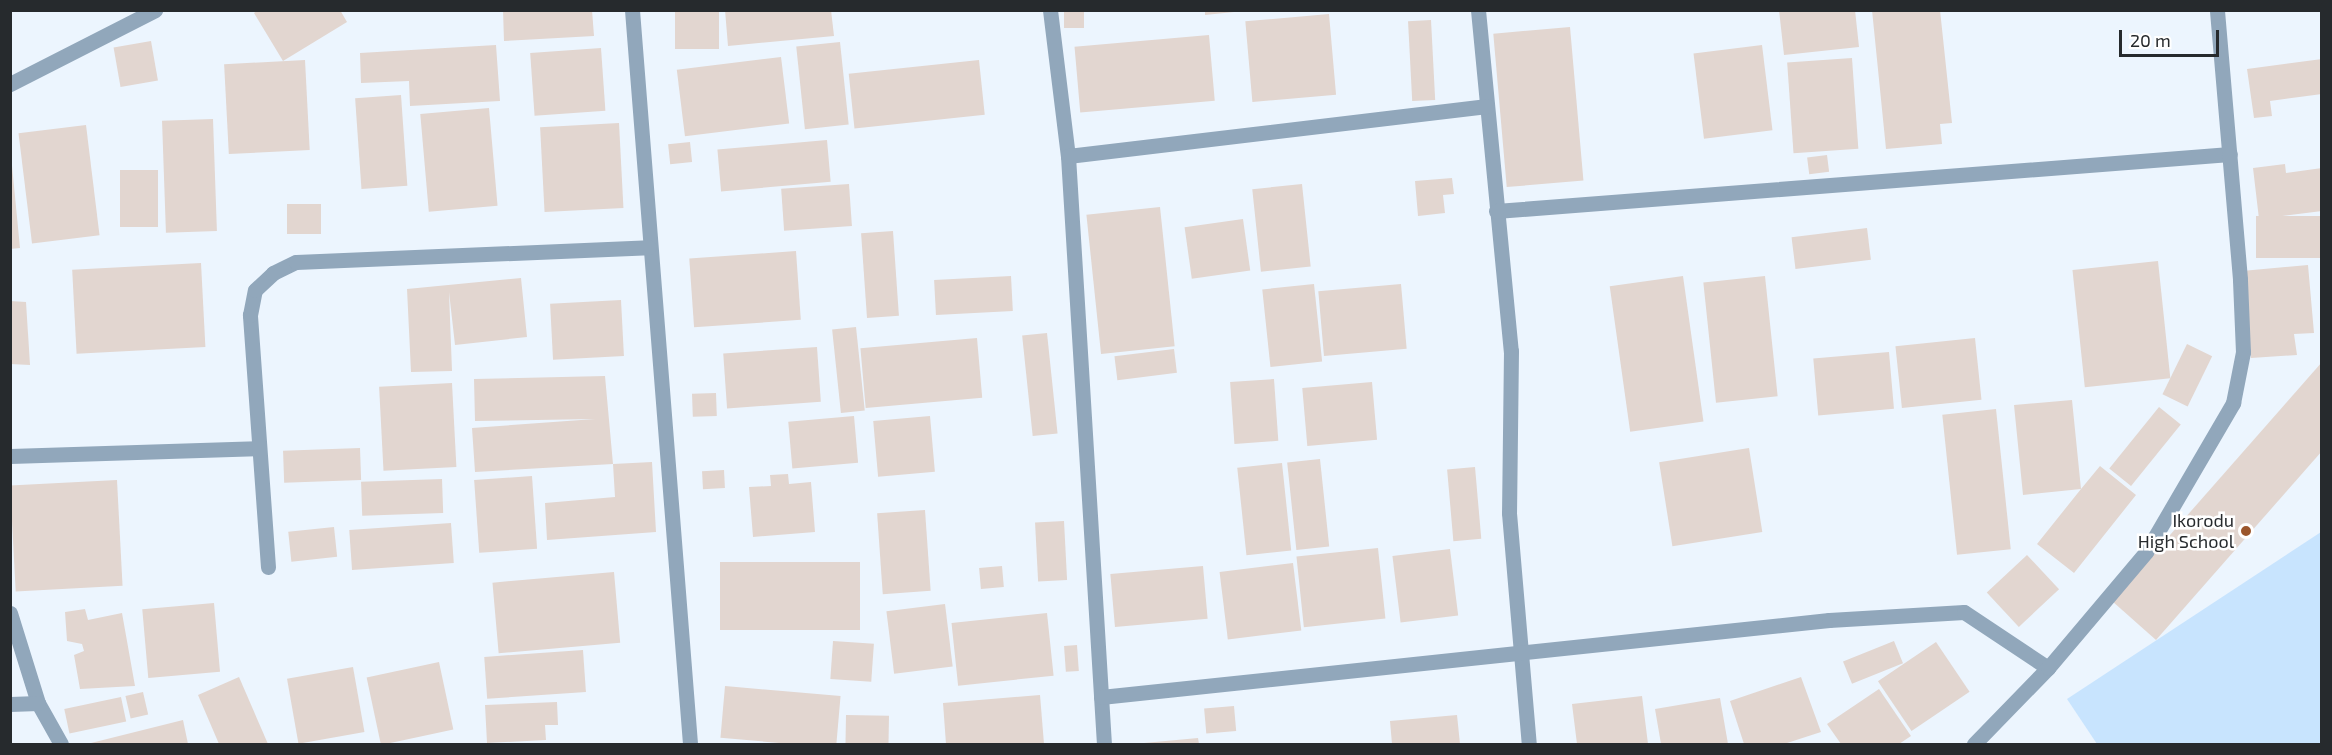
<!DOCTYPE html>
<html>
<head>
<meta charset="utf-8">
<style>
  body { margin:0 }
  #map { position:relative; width:2332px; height:755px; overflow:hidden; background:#ecf5fe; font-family:"Exo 2",sans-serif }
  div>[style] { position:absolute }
  .green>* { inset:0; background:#c8e4fe }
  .building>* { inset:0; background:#e2d6d0; transform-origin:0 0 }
  .minor>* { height:15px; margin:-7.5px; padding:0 7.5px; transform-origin:7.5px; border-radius:7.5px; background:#91a7bb }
  .dots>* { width:16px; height:16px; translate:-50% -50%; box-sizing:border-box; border:3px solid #fff; border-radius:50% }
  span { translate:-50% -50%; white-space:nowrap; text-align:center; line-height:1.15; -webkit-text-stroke:5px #fff; paint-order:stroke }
  .poi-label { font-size:18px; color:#262a2d }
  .right { translate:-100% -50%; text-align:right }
  .frame { position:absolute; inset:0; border:12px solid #262a2d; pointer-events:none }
  .scale { position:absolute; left:2119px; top:30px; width:100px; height:27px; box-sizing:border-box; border:3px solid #262a2d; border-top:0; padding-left:8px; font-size:18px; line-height:21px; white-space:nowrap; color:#262a2d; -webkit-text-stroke:4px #fff; paint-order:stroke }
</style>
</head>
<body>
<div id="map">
  <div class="green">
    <i style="clip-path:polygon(2321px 532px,2321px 744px,2097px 744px,2067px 699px)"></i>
  </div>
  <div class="building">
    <i style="clip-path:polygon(258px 10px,340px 10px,347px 22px,283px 61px,254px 13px)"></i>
    <i style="clip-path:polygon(503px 10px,592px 10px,594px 36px,504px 41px)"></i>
    <i style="left:675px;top:10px;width:44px;height:39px"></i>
    <i style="clip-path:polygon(725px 10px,831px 10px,834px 36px,728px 46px)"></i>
    <i style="left:1064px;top:10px;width:20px;height:18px"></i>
    <i style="clip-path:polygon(1205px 10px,1234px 10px,1234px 12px,1205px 15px)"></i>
    <i style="clip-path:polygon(1779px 10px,1855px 10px,1859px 47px,1784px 55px)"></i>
    <i style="clip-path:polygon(1872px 10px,1940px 10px,1952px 123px,1940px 124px,1942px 144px,1886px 149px)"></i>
    <i style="left:1329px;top:14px;width:81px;height:84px;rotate:85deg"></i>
    <i style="left:1431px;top:20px;width:80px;height:23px;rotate:87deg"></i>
    <i style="left:1570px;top:27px;width:154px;height:77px;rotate:85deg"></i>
    <i style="left:1209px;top:35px;width:66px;height:135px;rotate:85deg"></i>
    <i style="left:151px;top:41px;width:40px;height:38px;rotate:80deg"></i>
    <i style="left:840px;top:42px;width:83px;height:44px;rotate:84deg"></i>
    <i style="clip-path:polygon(496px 45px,500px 101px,410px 106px,409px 81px,361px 83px,360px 53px)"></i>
    <i style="left:1762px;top:45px;width:86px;height:69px;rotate:83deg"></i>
    <i style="left:601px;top:48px;width:63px;height:71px;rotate:86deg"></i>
    <i style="left:781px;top:57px;width:67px;height:105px;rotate:83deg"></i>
    <i style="left:1852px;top:58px;width:91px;height:65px;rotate:86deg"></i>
    <i style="clip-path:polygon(2322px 59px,2322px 94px,2270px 101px,2272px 116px,2254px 118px,2247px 69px)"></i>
    <i style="left:305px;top:60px;width:90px;height:81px;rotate:87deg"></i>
    <i style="left:979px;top:60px;width:55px;height:131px;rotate:84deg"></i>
    <i style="left:401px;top:95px;width:91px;height:46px;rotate:86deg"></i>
    <i style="left:489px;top:108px;width:98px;height:69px;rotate:85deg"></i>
    <i style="left:213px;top:119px;width:112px;height:51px;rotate:88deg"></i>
    <i style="left:619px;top:123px;width:85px;height:79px;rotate:87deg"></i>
    <i style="left:86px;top:125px;width:111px;height:68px;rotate:83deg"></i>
    <i style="left:827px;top:140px;width:42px;height:110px;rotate:85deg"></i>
    <i style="left:690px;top:142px;width:20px;height:22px;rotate:84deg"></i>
    <i style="clip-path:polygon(10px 145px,20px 248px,10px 249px)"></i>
    <i style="left:1827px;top:155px;width:17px;height:20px;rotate:83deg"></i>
    <i style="clip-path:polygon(2285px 164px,2286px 173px,2322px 168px,2322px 211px,2259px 219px,2253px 168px)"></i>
    <i style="left:120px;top:170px;width:38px;height:57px"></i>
    <i style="clip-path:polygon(1452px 178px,1454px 194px,1443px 195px,1445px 213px,1418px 216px,1415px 181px)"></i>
    <i style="left:849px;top:184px;width:42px;height:68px;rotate:86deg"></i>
    <i style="left:1302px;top:184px;width:83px;height:50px;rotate:84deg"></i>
    <i style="left:287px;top:204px;width:34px;height:30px"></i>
    <i style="left:1160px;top:207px;width:140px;height:74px;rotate:84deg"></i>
    <i style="left:2322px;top:216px;width:42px;height:66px;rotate:90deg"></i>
    <i style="left:1243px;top:219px;width:52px;height:59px;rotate:82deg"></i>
    <i style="left:1867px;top:228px;width:32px;height:76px;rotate:83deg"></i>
    <i style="left:893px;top:231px;width:85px;height:32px;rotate:86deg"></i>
    <i style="left:796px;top:251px;width:69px;height:107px;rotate:86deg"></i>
    <i style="left:2158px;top:261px;width:118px;height:86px;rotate:84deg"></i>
    <i style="left:201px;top:263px;width:84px;height:129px;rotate:87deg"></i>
    <i style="clip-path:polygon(2308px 265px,2314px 333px,2294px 334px,2297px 355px,2251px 358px,2242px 271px)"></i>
    <i style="left:1011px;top:276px;width:35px;height:77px;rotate:87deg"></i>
    <i style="left:1683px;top:276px;width:147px;height:74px;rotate:82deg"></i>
    <i style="left:1765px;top:276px;width:121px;height:62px;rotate:84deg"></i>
    <i style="clip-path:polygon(521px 278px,527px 337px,455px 345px,449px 292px,452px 371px,411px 372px,407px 289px)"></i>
    <i style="left:1314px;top:284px;width:78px;height:52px;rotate:84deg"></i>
    <i style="left:1401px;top:284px;width:65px;height:83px;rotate:85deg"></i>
    <i style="left:621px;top:300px;width:56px;height:71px;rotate:87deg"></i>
    <i style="clip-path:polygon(10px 301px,26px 302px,30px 365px,10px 364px)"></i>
    <i style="left:856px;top:327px;width:84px;height:24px;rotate:84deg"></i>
    <i style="left:1047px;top:333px;width:101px;height:25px;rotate:84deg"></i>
    <i style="left:977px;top:338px;width:60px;height:117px;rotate:85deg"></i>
    <i style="left:1975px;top:338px;width:62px;height:80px;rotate:84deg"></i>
    <i style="left:2187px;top:344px;width:28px;height:56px;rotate:26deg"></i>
    <i style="left:817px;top:347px;width:55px;height:94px;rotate:86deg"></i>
    <i style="left:1174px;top:349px;width:24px;height:60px;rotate:83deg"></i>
    <i style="left:1889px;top:352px;width:57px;height:76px;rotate:85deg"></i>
    <i style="clip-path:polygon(2322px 362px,2322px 451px,2156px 640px,2112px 601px)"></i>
    <i style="clip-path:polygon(605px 376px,613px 464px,475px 472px,472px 428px,595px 419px,475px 421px,474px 379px)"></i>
    <i style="left:1274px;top:379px;width:62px;height:44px;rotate:86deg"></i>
    <i style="left:1372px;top:382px;width:58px;height:70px;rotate:85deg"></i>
    <i style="left:452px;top:383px;width:84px;height:73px;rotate:87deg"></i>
    <i style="left:716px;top:393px;width:23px;height:24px;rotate:88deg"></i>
    <i style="clip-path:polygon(2072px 400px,2081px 489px,2100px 466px,2136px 495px,2074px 573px,2037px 544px,2081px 489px,2023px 495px,2014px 405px)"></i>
    <i style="left:2159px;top:407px;width:28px;height:79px;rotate:39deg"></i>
    <i style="left:1996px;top:409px;width:141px;height:54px;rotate:84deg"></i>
    <i style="left:854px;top:416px;width:47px;height:66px;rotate:85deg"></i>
    <i style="left:930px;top:416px;width:56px;height:57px;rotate:85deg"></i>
    <i style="left:360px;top:448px;width:32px;height:77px;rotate:88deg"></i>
    <i style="left:1749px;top:448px;width:85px;height:91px;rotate:81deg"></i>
    <i style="left:1320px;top:459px;width:88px;height:33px;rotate:84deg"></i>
    <i style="clip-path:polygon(652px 462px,656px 532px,547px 540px,545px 503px,615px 497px,613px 464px)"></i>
    <i style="left:1282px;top:463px;width:88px;height:45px;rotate:84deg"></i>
    <i style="left:1475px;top:467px;width:72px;height:28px;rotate:85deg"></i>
    <i style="left:724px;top:470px;width:18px;height:22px;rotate:87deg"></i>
    <i style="clip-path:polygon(788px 474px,789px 484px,811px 482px,815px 532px,753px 537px,749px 487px,771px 486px,770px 475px)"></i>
    <i style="left:532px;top:476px;width:73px;height:58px;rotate:86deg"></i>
    <i style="left:442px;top:479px;width:34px;height:81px;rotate:88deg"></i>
    <i style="left:117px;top:480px;width:106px;height:107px;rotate:87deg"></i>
    <i style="left:925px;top:510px;width:81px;height:48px;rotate:86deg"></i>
    <i style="left:1064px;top:521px;width:59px;height:29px;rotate:87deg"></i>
    <i style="left:451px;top:523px;width:40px;height:102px;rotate:86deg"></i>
    <i style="left:334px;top:527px;width:30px;height:46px;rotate:84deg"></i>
    <i style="left:1378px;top:548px;width:71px;height:82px;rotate:84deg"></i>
    <i style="left:1450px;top:549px;width:67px;height:58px;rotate:83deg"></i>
    <i style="left:2027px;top:555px;width:47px;height:55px;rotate:47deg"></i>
    <i style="left:720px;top:562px;width:140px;height:68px"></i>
    <i style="left:1293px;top:563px;width:68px;height:74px;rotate:83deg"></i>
    <i style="left:1002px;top:566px;width:21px;height:23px;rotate:85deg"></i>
    <i style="left:1203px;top:566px;width:53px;height:93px;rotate:85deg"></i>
    <i style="left:614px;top:572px;width:71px;height:122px;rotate:85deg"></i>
    <i style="left:214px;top:603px;width:69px;height:72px;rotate:85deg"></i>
    <i style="left:945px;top:604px;width:63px;height:59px;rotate:83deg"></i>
    <i style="clip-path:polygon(85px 609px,88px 620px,122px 613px,135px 686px,80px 689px,74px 655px,84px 651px,82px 644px,67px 641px,65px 612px)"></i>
    <i style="left:1047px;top:613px;width:63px;height:96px;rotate:84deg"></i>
    <i style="left:833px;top:641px;width:41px;height:38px;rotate:4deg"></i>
    <i style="left:1894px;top:641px;width:24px;height:55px;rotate:68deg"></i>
    <i style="left:1936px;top:642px;width:60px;height:70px;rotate:56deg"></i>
    <i style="left:1077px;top:645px;width:26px;height:13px;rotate:86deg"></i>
    <i style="left:583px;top:650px;width:42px;height:99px;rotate:86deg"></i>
    <i style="left:439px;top:662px;width:69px;height:74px;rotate:78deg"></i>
    <i style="left:353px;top:667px;width:66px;height:67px;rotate:80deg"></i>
    <i style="clip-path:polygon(239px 677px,268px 744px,219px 744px,198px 695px)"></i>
    <i style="clip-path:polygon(1801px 677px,1821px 732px,1784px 744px,1744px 744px,1730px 701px)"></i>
    <i style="left:725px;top:686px;width:116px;height:52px;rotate:5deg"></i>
    <i style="clip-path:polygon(1879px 689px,1911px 736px,1899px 744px,1841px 744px,1827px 724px)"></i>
    <i style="left:143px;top:692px;width:23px;height:18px;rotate:77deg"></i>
    <i style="clip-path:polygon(1040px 695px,1044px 744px,946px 744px,943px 703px)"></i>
    <i style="clip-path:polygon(1642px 696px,1648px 744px,1577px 744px,1572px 704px)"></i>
    <i style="left:121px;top:697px;width:25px;height:58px;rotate:78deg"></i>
    <i style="clip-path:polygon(1720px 698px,1728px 744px,1661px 744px,1655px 709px)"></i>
    <i style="clip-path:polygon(557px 702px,558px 725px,545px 725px,546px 740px,487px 743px,485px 705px)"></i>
    <i style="left:1234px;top:706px;width:25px;height:30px;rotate:85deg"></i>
    <i style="left:846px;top:715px;width:43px;height:29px;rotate:1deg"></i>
    <i style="clip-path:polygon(1457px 715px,1460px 744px,1392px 744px,1390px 721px)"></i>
    <i style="clip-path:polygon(183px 720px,188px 744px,87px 744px)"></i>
    <i style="clip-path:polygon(1198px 738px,1199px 744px,1144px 744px,1144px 743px)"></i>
  </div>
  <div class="minor">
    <i style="left:632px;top:10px;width:736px;rotate:85.48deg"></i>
    <i style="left:1050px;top:10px;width:147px;rotate:83deg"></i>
    <i style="left:1068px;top:156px;width:589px;rotate:86.5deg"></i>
    <i style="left:1478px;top:10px;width:343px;rotate:84.5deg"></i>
    <i style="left:1511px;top:351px;width:162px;rotate:90.7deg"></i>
    <i style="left:1509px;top:513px;width:232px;rotate:85.1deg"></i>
    <i style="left:10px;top:84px;width:163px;rotate:-27deg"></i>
    <i style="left:1068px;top:156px;width:422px;rotate:-6.8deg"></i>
    <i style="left:1496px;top:211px;width:736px;rotate:-4.44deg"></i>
    <i style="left:10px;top:456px;width:249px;rotate:-1.8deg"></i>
    <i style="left:268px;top:567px;width:253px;rotate:-94.1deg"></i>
    <i style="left:250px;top:315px;width:25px;rotate:-79deg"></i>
    <i style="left:255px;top:290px;width:25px;rotate:-43deg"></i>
    <i style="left:273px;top:273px;width:25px;rotate:-26deg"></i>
    <i style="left:296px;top:262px;width:353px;rotate:-2.4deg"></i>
    <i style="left:10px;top:613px;width:94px;rotate:72.7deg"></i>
    <i style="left:38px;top:703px;width:47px;rotate:60.7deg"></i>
    <i style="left:1101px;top:697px;width:732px;rotate:-6.04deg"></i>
    <i style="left:1829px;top:620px;width:135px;rotate:-3.4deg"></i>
    <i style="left:1964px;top:612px;width:101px;rotate:33.7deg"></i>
    <i style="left:10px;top:704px;width:28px;rotate:-2deg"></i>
    <i style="left:1974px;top:744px;width:106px;rotate:-45.8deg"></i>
    <i style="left:2048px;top:668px;width:152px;rotate:-49.8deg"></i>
    <i style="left:2146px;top:552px;width:173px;rotate:-59.7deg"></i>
    <i style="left:2233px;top:403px;width:52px;rotate:-78.9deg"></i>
    <i style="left:2243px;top:352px;width:73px;rotate:-92.4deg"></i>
    <i style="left:2240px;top:279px;width:270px;rotate:-94.9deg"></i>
  </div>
  <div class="dots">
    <i style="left:2246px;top:531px;background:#9b562b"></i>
  </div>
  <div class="poi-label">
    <span class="right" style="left:2234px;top:531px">Ikorodu<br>High School</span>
  </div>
  <div class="frame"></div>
  <div class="scale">20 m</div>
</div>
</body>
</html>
